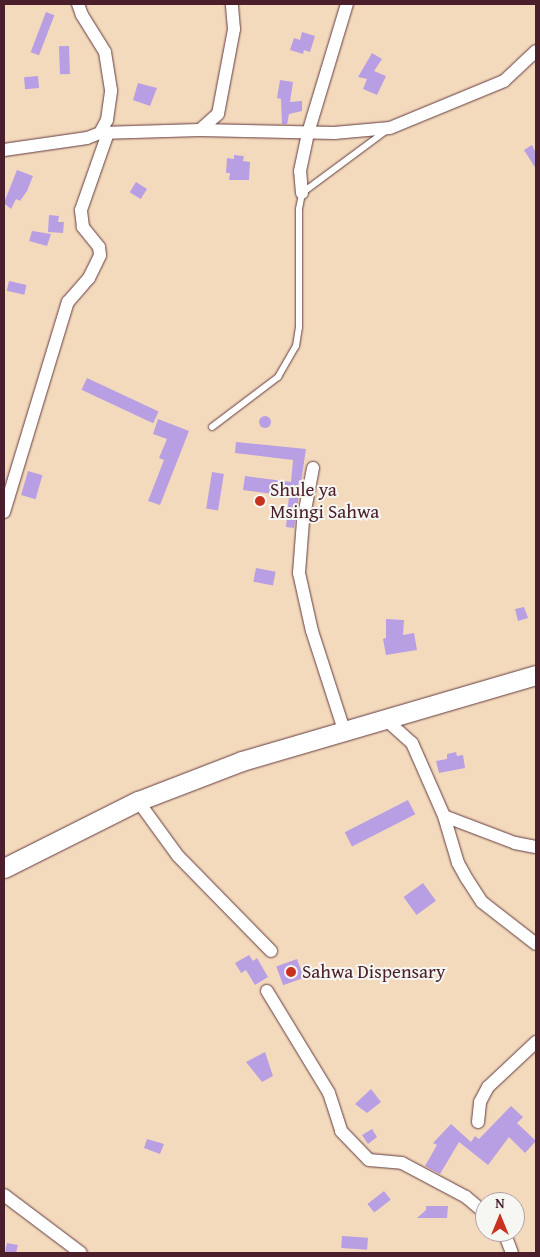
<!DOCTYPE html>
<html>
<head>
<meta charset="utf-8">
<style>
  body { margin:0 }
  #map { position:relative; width:540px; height:1257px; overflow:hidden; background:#f4dabc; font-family:"Gentium Book Plus",serif }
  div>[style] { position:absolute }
  .building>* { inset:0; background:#b89ee3; transform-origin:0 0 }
  .round { border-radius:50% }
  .roads { filter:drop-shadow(0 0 1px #643b41) drop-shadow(0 0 1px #643b41) }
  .lane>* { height:6px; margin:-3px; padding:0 3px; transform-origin:3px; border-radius:3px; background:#fff }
  .street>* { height:12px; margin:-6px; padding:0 6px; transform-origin:6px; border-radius:6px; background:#fff }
  .secondary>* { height:19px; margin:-9.5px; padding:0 9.5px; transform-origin:9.5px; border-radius:9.5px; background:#fff }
  .dots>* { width:14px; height:14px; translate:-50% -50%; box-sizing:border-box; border:2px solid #f6f6f2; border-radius:50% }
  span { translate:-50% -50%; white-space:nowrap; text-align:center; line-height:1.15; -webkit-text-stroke:4px #f6f6f2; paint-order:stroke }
  .poi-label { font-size:19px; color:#4a1f2b }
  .left { translate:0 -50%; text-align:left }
  .frame { position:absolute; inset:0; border:5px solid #4a1f2b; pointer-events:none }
  .north { position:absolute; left:475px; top:1192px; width:50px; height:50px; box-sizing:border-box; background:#f6f6f2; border:1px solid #b1a0a2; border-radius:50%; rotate:0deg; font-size:14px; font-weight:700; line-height:20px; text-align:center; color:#4a1f2b }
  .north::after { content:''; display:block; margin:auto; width:18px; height:22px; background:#c8321e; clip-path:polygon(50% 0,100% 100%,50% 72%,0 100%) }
</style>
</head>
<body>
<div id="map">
  <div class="building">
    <i style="left:46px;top:12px;width:9px;height:43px;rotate:21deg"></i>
    <i style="clip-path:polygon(302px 32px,315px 36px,310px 52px,304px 50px,303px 54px,290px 50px,294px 38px,300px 40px)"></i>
    <i style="left:69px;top:46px;width:28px;height:10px;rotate:88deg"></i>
    <i style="clip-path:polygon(372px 53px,382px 59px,374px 71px,386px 76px,377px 95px,363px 89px,367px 79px,358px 77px)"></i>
    <i style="left:38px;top:76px;width:12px;height:14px;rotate:85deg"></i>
    <i style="clip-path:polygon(280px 80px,293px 82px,290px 102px,302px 101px,302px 111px,289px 114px,287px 124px,282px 124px,281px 99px,277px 98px)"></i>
    <i style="clip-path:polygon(138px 83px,157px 88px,150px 106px,133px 100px)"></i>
    <i style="clip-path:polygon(532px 145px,536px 153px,536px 169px,524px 150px)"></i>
    <i style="clip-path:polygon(234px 155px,244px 156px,243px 161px,250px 162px,249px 180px,229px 180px,230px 173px,226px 173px,227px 158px,234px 159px)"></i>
    <i style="clip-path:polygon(17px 170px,33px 176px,27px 191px,20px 201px,16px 199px,11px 209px,4px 203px)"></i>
    <i style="left:136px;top:182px;width:13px;height:12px;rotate:32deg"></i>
    <i style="clip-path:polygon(49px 215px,59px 216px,58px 222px,64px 222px,63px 233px,48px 232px)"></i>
    <i style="clip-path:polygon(32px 231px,51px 234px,47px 246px,29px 241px)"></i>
    <i style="left:9px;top:281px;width:18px;height:10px;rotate:13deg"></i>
    <i style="left:87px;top:378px;width:79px;height:13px;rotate:25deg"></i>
    <i class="round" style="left:259px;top:416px;width:12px;height:12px"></i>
    <i style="clip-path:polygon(158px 419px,189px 431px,160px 505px,148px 501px,164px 460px,159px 458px,167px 439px,153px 434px)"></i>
    <i style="clip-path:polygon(236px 442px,306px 449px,294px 528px,286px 527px,289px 496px,243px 490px,245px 476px,291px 482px,293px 460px,235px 453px)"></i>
    <i style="left:28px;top:471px;width:15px;height:25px;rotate:16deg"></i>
    <i style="left:212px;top:472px;width:12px;height:37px;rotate:9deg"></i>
    <i style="left:256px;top:568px;width:20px;height:14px;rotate:11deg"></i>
    <i style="clip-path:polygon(524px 607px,528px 618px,518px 621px,515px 609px)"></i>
    <i style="clip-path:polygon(386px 619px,404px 620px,403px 635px,414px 633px,417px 650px,386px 655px,383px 639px,386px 638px)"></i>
    <i style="clip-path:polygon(456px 752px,457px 756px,463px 755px,465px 768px,439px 773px,436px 761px,447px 759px,447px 754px)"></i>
    <i style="left:408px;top:800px;width:16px;height:71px;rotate:63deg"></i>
    <i style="left:423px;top:883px;width:22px;height:24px;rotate:54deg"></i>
    <i style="clip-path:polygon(249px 955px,253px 961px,257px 958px,268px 977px,255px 985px,246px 970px,241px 973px,235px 963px)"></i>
    <i style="left:297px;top:959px;width:20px;height:22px;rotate:70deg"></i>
    <i style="clip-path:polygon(265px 1052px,273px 1076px,262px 1082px,246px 1062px)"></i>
    <i style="clip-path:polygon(371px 1089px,381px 1102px,367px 1113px,355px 1104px)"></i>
    <i style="clip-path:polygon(511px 1106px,523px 1117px,517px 1123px,536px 1141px,525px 1153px,509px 1137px,488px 1165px,459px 1142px,440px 1174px,425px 1166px,437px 1145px,433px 1143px,451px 1124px,471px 1142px,475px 1136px,479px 1139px)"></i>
    <i style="clip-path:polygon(372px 1129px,377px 1137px,368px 1144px,362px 1135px)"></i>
    <i style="clip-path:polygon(147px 1139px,164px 1144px,160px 1154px,144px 1148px)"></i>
    <i style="left:384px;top:1191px;width:11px;height:21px;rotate:52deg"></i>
    <i style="clip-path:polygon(426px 1206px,448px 1206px,447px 1218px,417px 1218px,426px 1210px)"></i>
    <i style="left:342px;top:1236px;width:26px;height:12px;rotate:4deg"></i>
    <i style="clip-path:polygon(7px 1243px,18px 1245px,16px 1253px,5px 1253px)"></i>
  </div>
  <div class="roads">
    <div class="lane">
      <i style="left:212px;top:427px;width:83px;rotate:-37.1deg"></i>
      <i style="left:278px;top:377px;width:36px;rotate:-60deg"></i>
      <i style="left:296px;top:346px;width:19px;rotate:-81deg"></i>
      <i style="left:299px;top:327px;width:118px;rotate:-90deg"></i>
      <i style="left:299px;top:209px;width:16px;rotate:-79deg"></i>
      <i style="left:302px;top:193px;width:106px;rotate:-36.5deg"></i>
    </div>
    <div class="street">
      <i style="left:200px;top:130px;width:24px;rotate:-42deg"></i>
      <i style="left:218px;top:114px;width:86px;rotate:-79.3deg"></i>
      <i style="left:234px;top:29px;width:25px;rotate:-95deg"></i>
      <i style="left:100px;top:133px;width:100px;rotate:-1.7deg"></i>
      <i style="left:200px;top:130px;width:134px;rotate:1.3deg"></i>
      <i style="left:334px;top:133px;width:56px;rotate:-5.1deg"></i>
      <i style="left:390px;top:128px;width:123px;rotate:-22.4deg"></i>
      <i style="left:504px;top:81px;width:44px;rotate:-43.2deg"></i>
      <i style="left:4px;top:150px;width:84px;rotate:-8.2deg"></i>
      <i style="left:87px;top:138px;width:14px;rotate:-21deg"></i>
      <i style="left:100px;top:133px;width:15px;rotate:-62deg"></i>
      <i style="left:107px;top:120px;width:30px;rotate:-82deg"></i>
      <i style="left:111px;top:90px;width:38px;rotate:-99deg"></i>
      <i style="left:105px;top:52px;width:44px;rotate:-121.9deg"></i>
      <i style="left:82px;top:15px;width:12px;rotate:-110deg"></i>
      <i style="left:302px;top:193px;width:22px;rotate:-95deg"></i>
      <i style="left:300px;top:171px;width:39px;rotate:-78deg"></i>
      <i style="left:308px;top:133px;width:135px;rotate:-73.2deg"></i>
      <i style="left:313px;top:468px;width:54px;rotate:100.7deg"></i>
      <i style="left:303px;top:521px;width:52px;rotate:94.4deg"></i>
      <i style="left:299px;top:573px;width:59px;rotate:77.4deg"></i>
      <i style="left:312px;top:631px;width:104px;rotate:72.1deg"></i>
      <i style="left:4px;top:512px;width:220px;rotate:-73.1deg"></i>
      <i style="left:68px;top:302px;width:32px;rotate:-49deg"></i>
      <i style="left:89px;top:278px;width:25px;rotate:-64deg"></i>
      <i style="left:100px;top:255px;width:8px;rotate:-97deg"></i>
      <i style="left:99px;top:247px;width:26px;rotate:-129deg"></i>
      <i style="left:83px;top:227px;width:17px;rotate:-97deg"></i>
      <i style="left:81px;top:210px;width:82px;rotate:-70.7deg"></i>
      <i style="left:383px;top:717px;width:39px;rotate:42deg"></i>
      <i style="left:412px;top:743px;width:80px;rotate:66.3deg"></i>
      <i style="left:444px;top:816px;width:49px;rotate:73.4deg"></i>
      <i style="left:458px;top:863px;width:18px;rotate:61deg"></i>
      <i style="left:467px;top:879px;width:27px;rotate:57deg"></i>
      <i style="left:482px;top:902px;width:68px;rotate:37.9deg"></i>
      <i style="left:138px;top:801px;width:68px;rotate:54deg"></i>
      <i style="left:178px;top:856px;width:133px;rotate:45.6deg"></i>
      <i style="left:444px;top:816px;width:76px;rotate:20.8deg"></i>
      <i style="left:515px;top:843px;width:21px;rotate:11deg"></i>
      <i style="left:267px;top:991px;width:119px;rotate:58.7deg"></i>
      <i style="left:329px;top:1093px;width:40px;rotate:72deg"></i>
      <i style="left:341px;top:1131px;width:40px;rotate:46deg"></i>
      <i style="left:369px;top:1160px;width:33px;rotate:5deg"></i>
      <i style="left:402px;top:1163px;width:72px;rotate:28deg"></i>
      <i style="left:466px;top:1197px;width:25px;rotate:40deg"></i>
      <i style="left:478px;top:1122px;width:20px;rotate:-84deg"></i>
      <i style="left:480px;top:1102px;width:17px;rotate:-62deg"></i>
      <i style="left:488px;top:1087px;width:66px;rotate:-43.2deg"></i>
      <i style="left:4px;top:1195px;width:96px;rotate:37deg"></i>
      <i style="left:504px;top:1232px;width:22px;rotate:69deg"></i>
    </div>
    <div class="secondary">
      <i style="left:4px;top:868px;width:150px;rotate:-26.6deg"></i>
      <i style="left:138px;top:801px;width:111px;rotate:-21deg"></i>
      <i style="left:242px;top:761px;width:306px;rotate:-16.3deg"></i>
    </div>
  </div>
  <div class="dots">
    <i style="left:260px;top:501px;background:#c8321e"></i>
    <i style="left:291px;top:972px;background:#c8321e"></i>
  </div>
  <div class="poi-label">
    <span class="left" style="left:270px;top:501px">Shule ya<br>Msingi Sahwa</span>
    <span class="left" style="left:302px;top:972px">Sahwa Dispensary</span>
  </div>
  <div class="frame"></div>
  <div class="north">N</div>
</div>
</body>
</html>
